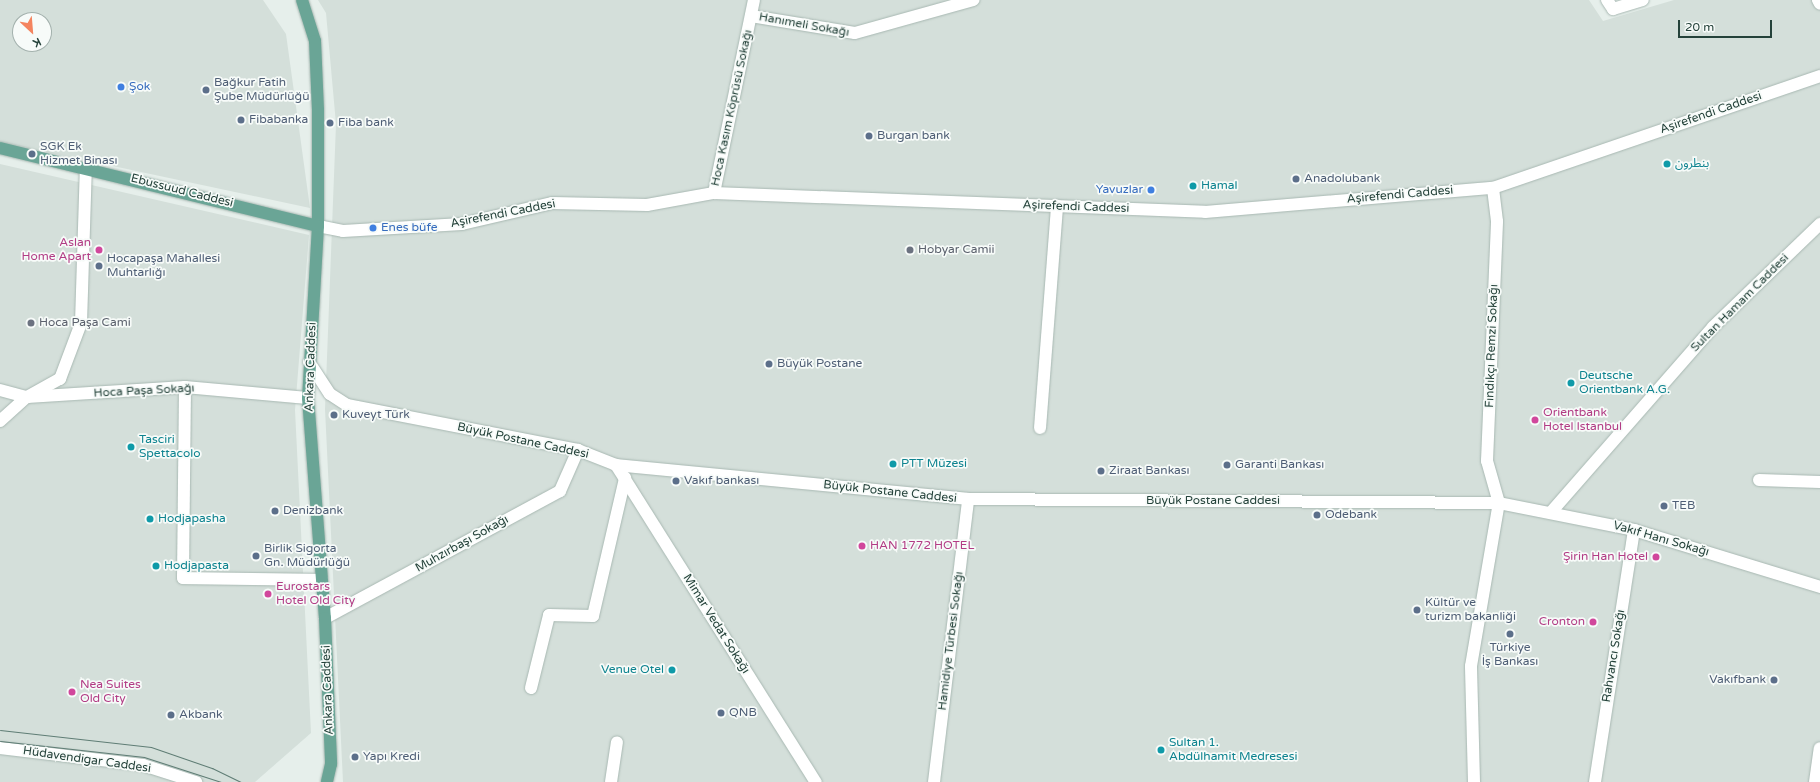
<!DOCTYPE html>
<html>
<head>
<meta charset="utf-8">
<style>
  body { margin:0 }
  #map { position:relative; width:1820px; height:782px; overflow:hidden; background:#e6efeb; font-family:"Varela Round","Noto Sans Arabic",sans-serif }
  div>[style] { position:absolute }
  .built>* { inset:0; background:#d4dfda }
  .roads { filter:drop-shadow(0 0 1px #a8b8b2) drop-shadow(0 0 1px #a8b8b2) }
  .minor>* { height:12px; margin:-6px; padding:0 6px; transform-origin:6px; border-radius:6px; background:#fff }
  .major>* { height:12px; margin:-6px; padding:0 6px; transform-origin:6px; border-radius:6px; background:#6aa596 }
  .tram>* { height:1px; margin:-0.5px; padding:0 0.5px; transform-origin:0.5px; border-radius:0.5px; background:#5f7d75 }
  .dots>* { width:11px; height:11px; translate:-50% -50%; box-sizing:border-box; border:2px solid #f7fbf9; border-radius:50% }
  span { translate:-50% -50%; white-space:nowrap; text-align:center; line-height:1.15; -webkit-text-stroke:3.5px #f7fbf9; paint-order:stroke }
  .street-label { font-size:12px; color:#24423a }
  .service-label { font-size:12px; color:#4e5e75 }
  .left { translate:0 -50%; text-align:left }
  .right { translate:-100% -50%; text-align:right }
  .shop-label { font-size:12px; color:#366cbe }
  .culture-label { font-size:12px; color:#0d838f }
  .hotel-label { font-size:12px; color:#b23c85 }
  .worship-label { font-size:12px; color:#5b616d }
  .north { position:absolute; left:12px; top:12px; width:40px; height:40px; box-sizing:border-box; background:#f7fbf9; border:1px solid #a3b1ad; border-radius:50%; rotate:154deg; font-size:11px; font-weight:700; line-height:16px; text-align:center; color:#24423a }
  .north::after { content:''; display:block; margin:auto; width:14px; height:18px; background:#f4845f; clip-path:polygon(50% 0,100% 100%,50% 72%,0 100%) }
  .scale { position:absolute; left:1678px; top:20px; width:94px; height:18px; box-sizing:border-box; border:2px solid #24423a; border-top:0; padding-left:5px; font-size:12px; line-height:14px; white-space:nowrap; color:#24423a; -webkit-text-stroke:3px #f7fbf9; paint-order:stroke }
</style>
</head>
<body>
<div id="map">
  <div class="built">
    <i style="clip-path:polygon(evenodd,0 0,263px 0,286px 34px,310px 208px,0 142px,0 0,20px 20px,44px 20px,44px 44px,20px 44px,20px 20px)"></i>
    <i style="clip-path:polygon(318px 0,1589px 0,1603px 21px,1674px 0,1820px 0,1820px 782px,343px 782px,325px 409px,336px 124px,326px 13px)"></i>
    <i style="clip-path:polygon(0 164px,309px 235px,295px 410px,311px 733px,255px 782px,0 782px)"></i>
  </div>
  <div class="roads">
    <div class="minor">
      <i style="left:1607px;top:0;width:11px;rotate:56deg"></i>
      <i style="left:1613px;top:9px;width:31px;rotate:-17deg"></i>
      <i style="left:1818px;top:0;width:4px;rotate:63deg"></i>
      <i style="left:751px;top:16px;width:105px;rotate:9.3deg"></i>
      <i style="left:855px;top:33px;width:123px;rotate:-15.6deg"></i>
      <i style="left:714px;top:193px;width:197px;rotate:-78.3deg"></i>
      <i style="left:318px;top:226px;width:25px;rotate:11deg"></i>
      <i style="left:343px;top:231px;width:119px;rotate:-3.4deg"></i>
      <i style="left:462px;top:224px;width:92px;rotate:-13.1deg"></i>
      <i style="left:552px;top:203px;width:95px;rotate:1.2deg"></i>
      <i style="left:647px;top:205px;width:68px;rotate:-10.2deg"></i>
      <i style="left:714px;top:193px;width:491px;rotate:2.2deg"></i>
      <i style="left:1205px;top:212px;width:289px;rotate:-4.8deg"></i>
      <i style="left:1493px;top:188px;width:346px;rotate:-18.9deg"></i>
      <i style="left:309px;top:362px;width:38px;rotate:57deg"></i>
      <i style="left:330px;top:394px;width:20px;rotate:33deg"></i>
      <i style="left:347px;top:405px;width:235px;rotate:11deg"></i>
      <i style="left:578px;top:450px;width:41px;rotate:21.5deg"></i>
      <i style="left:616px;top:465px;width:354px;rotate:5.5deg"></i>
      <i style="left:968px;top:499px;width:531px;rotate:0.43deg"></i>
      <i style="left:1499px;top:503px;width:138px;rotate:11.3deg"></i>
      <i style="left:1634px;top:530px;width:195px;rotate:17deg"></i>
      <i style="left:185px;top:387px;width:191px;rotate:90.6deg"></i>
      <i style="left:183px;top:578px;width:139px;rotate:0.8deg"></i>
      <i style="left:0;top:390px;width:28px;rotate:15deg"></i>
      <i style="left:27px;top:397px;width:158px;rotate:-3.6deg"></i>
      <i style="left:185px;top:387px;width:123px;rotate:5.1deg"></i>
      <i style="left:0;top:421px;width:36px;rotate:-42deg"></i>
      <i style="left:27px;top:397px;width:38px;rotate:-29deg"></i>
      <i style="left:60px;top:379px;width:60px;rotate:-69.4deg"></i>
      <i style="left:81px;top:323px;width:156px;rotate:-88.2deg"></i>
      <i style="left:1040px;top:428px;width:223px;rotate:-85.6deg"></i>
      <i style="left:616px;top:465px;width:375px;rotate:57.8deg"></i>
      <i style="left:1759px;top:480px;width:61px;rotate:1.9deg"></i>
      <i style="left:1552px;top:511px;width:244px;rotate:-48.8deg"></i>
      <i style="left:1713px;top:327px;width:149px;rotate:-43.9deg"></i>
      <i style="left:325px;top:618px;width:267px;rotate:-28.4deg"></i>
      <i style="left:560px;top:491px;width:45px;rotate:-66.3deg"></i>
      <i style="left:531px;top:688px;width:75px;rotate:-76.1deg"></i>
      <i style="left:549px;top:615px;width:44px;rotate:1.3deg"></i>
      <i style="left:593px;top:616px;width:142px;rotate:-76.9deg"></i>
      <i style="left:0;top:748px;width:144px;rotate:6.8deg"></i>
      <i style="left:143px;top:765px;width:56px;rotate:17.8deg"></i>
      <i style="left:611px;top:782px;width:40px;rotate:-81.5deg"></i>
      <i style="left:934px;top:782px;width:285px;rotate:-83.1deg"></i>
      <i style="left:1474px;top:782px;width:116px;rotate:-91.5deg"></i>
      <i style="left:1471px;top:666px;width:165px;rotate:-80.3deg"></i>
      <i style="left:1499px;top:503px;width:44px;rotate:-105.9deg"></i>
      <i style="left:1487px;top:461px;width:240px;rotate:-87.6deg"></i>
      <i style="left:1497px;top:221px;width:33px;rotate:-97deg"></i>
      <i style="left:1595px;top:782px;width:255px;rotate:-81.2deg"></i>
      <i style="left:1815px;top:782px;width:34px;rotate:-82deg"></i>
    </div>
    <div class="major">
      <i style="left:302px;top:0;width:43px;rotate:72.4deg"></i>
      <i style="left:315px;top:41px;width:69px;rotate:87.5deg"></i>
      <i style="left:318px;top:110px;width:116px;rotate:90deg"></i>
      <i style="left:318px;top:226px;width:172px;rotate:93.3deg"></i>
      <i style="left:308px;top:398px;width:221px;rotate:85.6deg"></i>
      <i style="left:325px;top:618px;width:146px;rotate:87.6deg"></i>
      <i style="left:331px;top:764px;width:18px;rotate:103deg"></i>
      <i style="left:0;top:148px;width:327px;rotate:13.8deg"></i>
    </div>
  </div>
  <div class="tram">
    <i style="left:0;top:730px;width:152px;rotate:6.4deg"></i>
    <i style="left:151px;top:747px;width:65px;rotate:19deg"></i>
    <i style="left:212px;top:768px;width:32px;rotate:26deg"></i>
    <i style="left:0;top:741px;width:145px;rotate:6.3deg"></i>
    <i style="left:144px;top:757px;width:81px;rotate:18deg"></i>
  </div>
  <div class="dots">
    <i style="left:121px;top:87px;background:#3f7fe0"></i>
    <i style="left:206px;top:90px;background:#5c6f8a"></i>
    <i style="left:241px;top:120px;background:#5c6f8a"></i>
    <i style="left:330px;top:123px;background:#5c6f8a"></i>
    <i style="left:869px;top:136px;background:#5c6f8a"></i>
    <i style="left:32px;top:154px;background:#5c6f8a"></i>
    <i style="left:1667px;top:164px;background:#0f9aa8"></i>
    <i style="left:1296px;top:179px;background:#5c6f8a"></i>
    <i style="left:1193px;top:186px;background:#0f9aa8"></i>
    <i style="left:1151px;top:190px;background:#3f7fe0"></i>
    <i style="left:373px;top:228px;background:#3f7fe0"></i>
    <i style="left:99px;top:250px;background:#d1479c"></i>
    <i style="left:910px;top:250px;background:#6b7280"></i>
    <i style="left:99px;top:266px;background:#5c6f8a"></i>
    <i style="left:31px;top:323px;background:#6b7280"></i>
    <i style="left:769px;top:364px;background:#5c6f8a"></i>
    <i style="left:1571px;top:383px;background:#0f9aa8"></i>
    <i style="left:334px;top:415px;background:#5c6f8a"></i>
    <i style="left:1535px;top:420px;background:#d1479c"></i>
    <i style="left:131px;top:447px;background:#0f9aa8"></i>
    <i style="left:893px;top:464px;background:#0f9aa8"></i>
    <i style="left:1227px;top:465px;background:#5c6f8a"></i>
    <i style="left:1101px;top:471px;background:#5c6f8a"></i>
    <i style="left:676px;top:481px;background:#5c6f8a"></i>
    <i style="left:1664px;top:506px;background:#5c6f8a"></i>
    <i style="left:275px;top:511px;background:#5c6f8a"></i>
    <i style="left:1317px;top:515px;background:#5c6f8a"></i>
    <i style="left:150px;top:519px;background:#0f9aa8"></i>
    <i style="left:862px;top:546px;background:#d1479c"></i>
    <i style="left:256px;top:556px;background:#5c6f8a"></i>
    <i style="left:1656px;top:557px;background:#d1479c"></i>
    <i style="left:156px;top:566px;background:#0f9aa8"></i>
    <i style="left:268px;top:594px;background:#d1479c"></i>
    <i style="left:1417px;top:610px;background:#5c6f8a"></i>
    <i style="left:1593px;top:622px;background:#d1479c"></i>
    <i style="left:1510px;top:634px;background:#5c6f8a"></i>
    <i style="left:672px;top:670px;background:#0f9aa8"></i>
    <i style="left:1774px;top:680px;background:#5c6f8a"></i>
    <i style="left:72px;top:692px;background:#d1479c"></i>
    <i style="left:721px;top:713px;background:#5c6f8a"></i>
    <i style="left:171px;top:715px;background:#5c6f8a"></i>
    <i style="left:1161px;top:750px;background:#0f9aa8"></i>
    <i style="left:355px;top:757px;background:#5c6f8a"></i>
  </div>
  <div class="street-label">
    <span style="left:804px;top:25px;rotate:10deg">Hanımeli Sokağı</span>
    <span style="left:732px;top:108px;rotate:-78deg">Hoca Kasım Köprüsü Sokağı</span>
    <span style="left:1711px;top:113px;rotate:-19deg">Aşirefendi Caddesi</span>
    <span style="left:182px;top:191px;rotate:14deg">Ebussuud Caddesi</span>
    <span style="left:1400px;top:195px;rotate:-5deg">Aşirefendi Caddesi</span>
    <span style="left:1076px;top:207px;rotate:2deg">Aşirefendi Caddesi</span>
    <span style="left:503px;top:214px;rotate:-11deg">Aşirefendi Caddesi</span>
    <span style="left:1740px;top:303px;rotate:-45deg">Sultan Hamam Caddesi</span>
    <span style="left:1492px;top:346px;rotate:-88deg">Fındıkçı Remzi Sokağı</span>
    <span style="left:311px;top:367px;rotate:-88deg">Ankara Caddesi</span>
    <span style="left:144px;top:391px;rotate:-3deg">Hoca Paşa Sokağı</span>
    <span style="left:523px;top:441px;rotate:12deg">Büyük Postane Caddesi</span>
    <span style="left:890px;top:492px;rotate:6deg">Büyük Postane Caddesi</span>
    <span style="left:1213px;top:501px">Büyük Postane Caddesi</span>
    <span style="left:1661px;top:539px;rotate:16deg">Vakıf Hanı Sokağı</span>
    <span style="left:462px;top:544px;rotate:-29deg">Muhzırbaşı Sokağı</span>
    <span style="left:716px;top:624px;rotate:58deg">Mimar Vedat Sokağı</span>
    <span style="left:951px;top:641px;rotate:-83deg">Hamidiye Türbesi Sokağı</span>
    <span style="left:1614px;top:656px;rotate:-81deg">Rahvancı Sokağı</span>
    <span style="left:328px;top:690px;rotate:-92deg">Ankara Caddesi</span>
    <span style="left:87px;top:760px;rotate:8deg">Hüdavendigar Caddesi</span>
  </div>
  <div class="service-label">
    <span class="left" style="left:214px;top:90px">Bağkur Fatih<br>Şube Müdürlüğü</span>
    <span class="left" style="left:249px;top:120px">Fibabanka</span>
    <span class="left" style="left:338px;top:123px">Fiba bank</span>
    <span class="left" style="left:877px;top:136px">Burgan bank</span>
    <span class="left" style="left:40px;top:154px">SGK Ek<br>Hizmet Binası</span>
    <span class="left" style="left:1304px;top:179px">Anadolubank</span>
    <span class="left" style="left:107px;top:266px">Hocapaşa Mahallesi<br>Muhtarlığı</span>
    <span class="left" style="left:777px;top:364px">Büyük Postane</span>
    <span class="left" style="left:342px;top:415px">Kuveyt Türk</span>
    <span class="left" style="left:1235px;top:465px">Garanti Bankası</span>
    <span class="left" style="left:1109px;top:471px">Ziraat Bankası</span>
    <span class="left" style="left:684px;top:481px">Vakıf bankası</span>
    <span class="left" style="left:1672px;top:506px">TEB</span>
    <span class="left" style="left:283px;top:511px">Denizbank</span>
    <span class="left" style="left:1325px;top:515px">Odebank</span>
    <span class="left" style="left:264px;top:556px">Birlik Sigorta<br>Gn. Müdürlüğü</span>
    <span class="left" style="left:1425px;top:610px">Kültür ve<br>turizm bakanliği</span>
    <span style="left:1510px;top:655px">Türkiye<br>İş Bankası</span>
    <span class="right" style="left:1766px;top:680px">Vakıfbank</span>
    <span class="left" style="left:729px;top:713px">QNB</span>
    <span class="left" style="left:179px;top:715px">Akbank</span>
    <span class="left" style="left:363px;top:757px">Yapı Kredi</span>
  </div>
  <div class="shop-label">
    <span class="left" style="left:129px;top:87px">Şok</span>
    <span class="right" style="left:1143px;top:190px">Yavuzlar</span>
    <span class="left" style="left:381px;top:228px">Enes büfe</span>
  </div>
  <div class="culture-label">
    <span class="left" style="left:1675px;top:164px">بنطرون</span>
    <span class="left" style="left:1201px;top:186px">Hamal</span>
    <span class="left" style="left:1579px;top:383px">Deutsche<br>Orientbank A.G.</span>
    <span class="left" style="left:139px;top:447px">Tasciri<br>Spettacolo</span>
    <span class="left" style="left:901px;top:464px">PTT Müzesi</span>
    <span class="left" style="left:158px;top:519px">Hodjapasha</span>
    <span class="left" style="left:164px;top:566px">Hodjapasta</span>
    <span class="right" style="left:664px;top:670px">Venue Otel</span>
    <span class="left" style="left:1169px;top:750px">Sultan 1.<br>Abdülhamit Medresesi</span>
  </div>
  <div class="hotel-label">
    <span class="right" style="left:91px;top:250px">Aslan<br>Home Apart</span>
    <span class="left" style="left:1543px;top:420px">Orientbank<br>Hotel Istanbul</span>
    <span class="left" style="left:870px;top:546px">HAN 1772 HOTEL</span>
    <span class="right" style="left:1648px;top:557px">Şirin Han Hotel</span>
    <span class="left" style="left:276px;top:594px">Eurostars<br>Hotel Old City</span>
    <span class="right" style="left:1585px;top:622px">Cronton</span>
    <span class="left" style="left:80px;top:692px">Nea Suites<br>Old City</span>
  </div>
  <div class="worship-label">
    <span class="left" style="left:918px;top:250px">Hobyar Camii</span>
    <span class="left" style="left:39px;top:323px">Hoca Paşa Cami</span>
  </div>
  <div class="north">K</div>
  <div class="scale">20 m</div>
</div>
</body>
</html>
